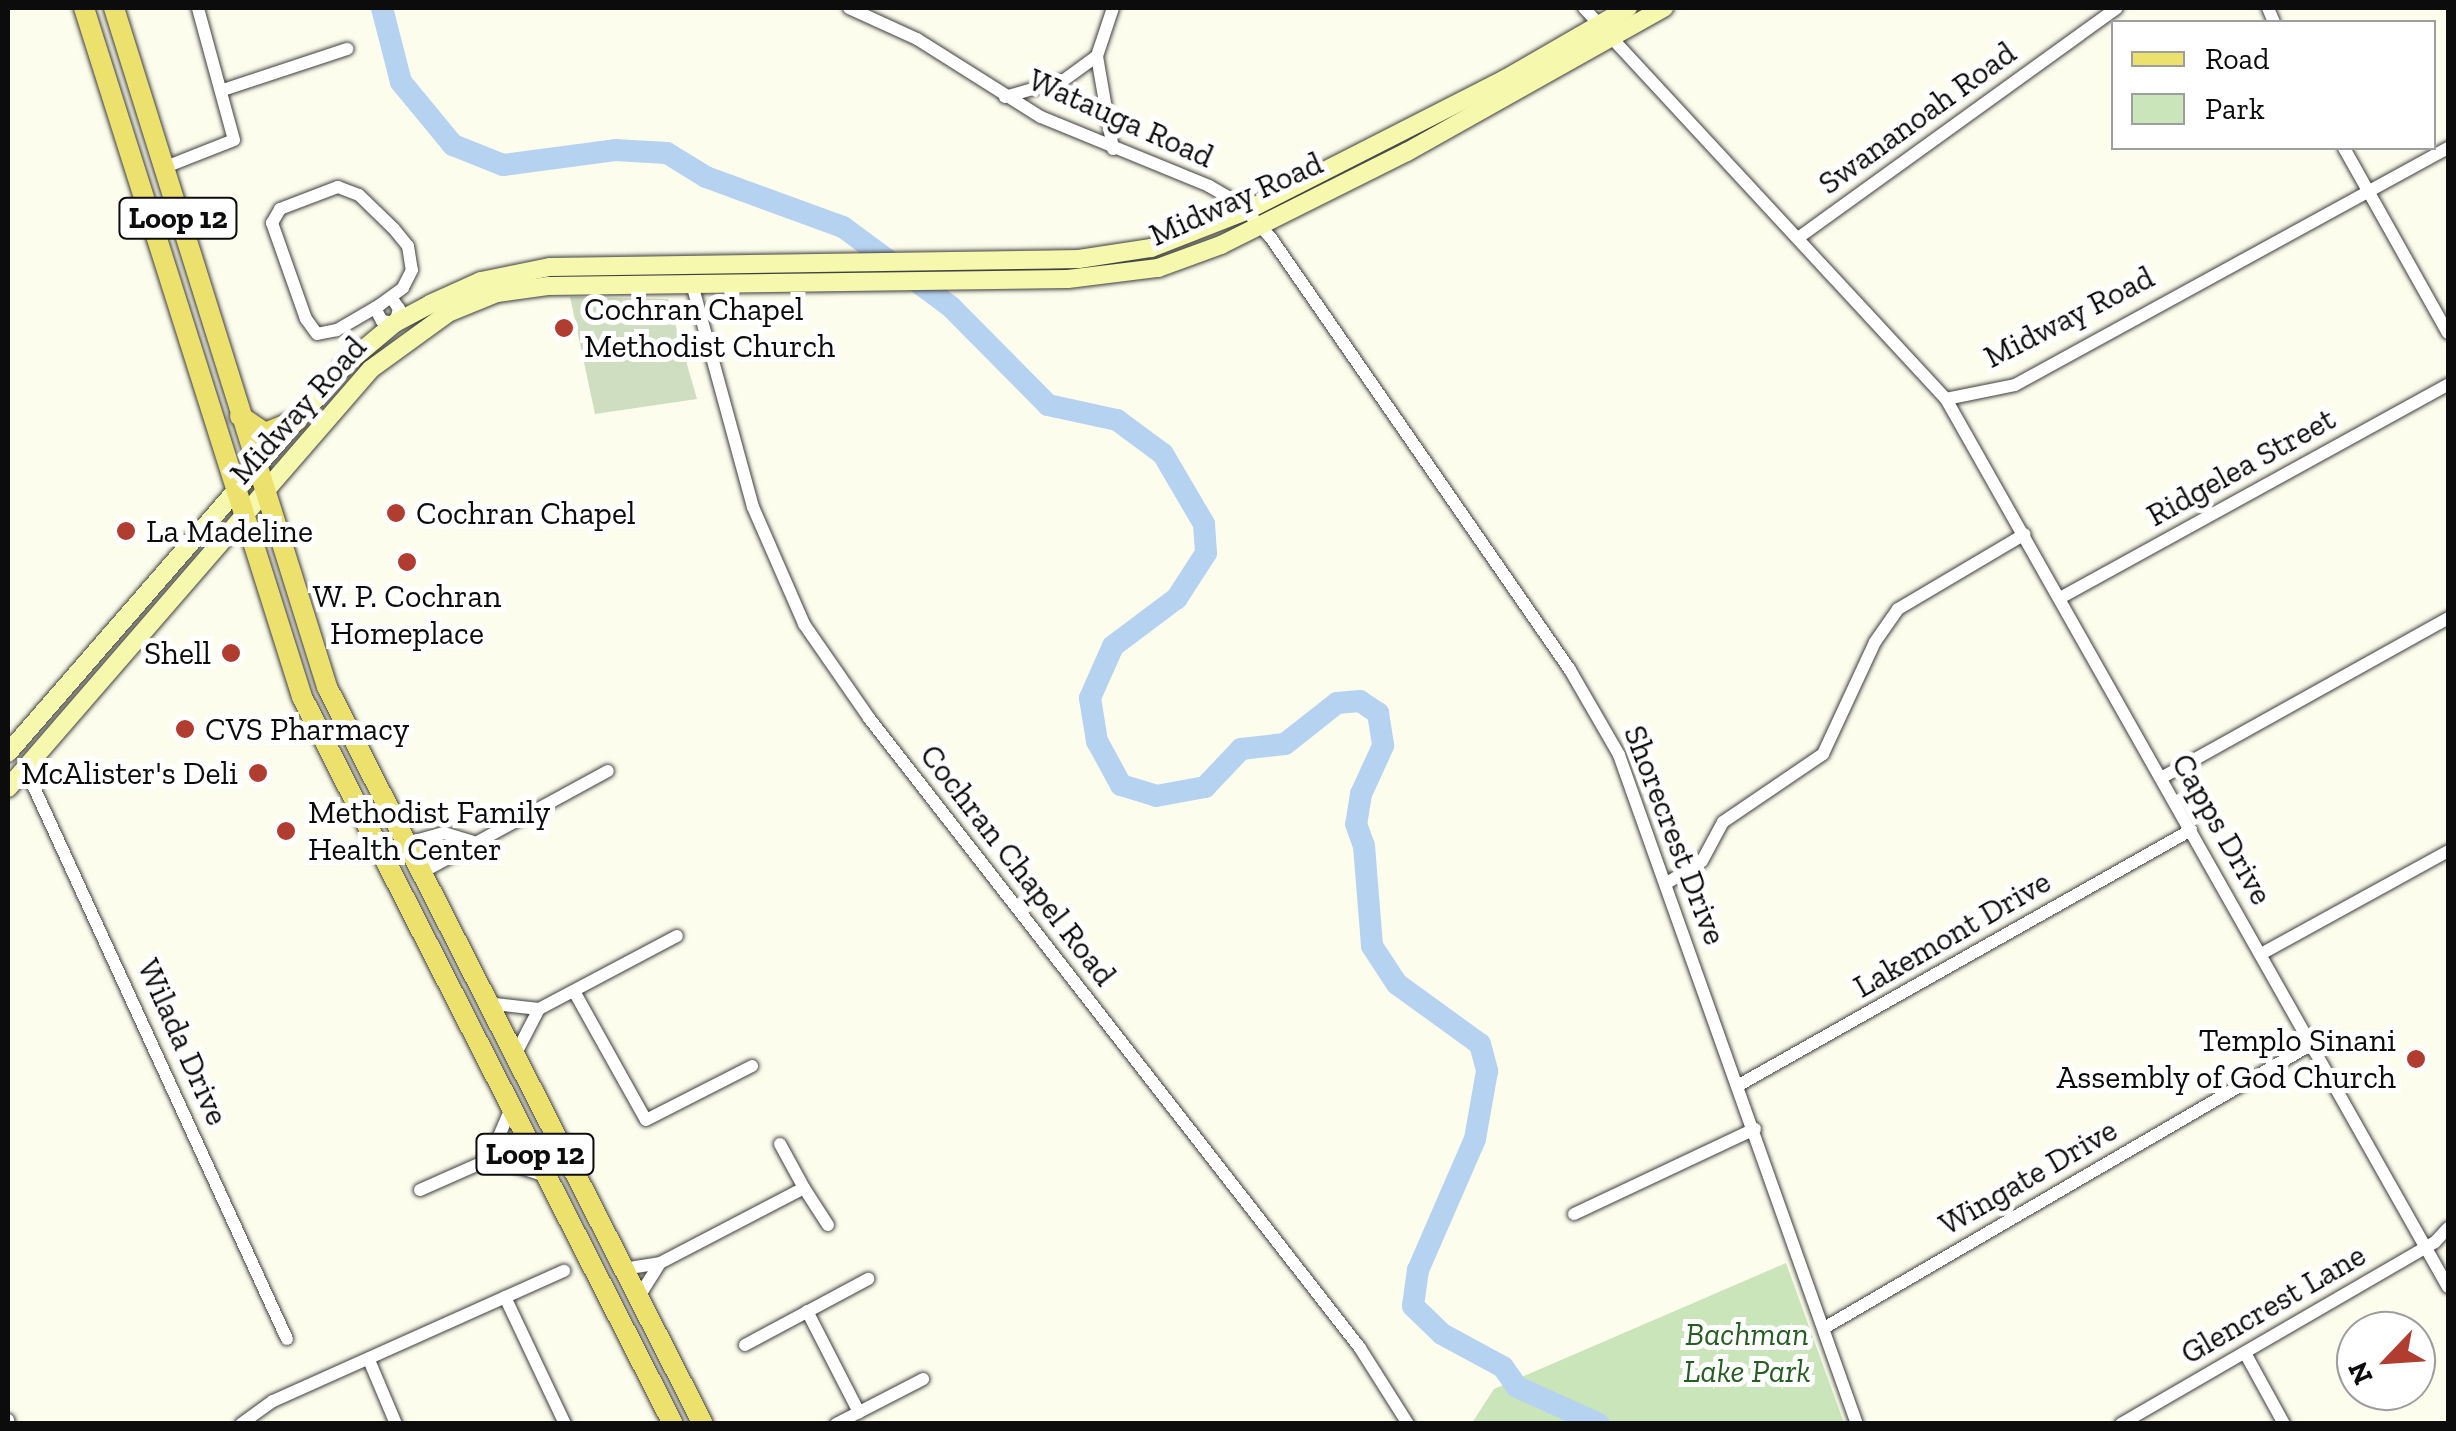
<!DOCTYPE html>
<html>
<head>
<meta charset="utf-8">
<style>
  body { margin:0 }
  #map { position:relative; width:2456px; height:1431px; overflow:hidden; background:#fdfded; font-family:"Zilla Slab",serif }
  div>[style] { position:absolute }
  .green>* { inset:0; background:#cae5b9 }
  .cemetery>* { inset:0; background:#cfddc0 }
  .river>* { height:22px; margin:-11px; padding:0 11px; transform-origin:11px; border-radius:11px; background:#b6d2f1 }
  .roads { filter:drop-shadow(0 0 2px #3f3f3f) drop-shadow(0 0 2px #3f3f3f) }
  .minor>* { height:12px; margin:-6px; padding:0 6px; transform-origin:6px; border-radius:6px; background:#fff }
  .secondary>* { height:18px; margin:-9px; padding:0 9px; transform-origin:9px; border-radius:9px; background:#f6f8ad }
  .primary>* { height:20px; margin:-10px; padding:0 10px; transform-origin:10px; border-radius:10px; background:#ede16d }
  .dots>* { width:28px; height:28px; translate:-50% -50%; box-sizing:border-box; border:5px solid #fff; border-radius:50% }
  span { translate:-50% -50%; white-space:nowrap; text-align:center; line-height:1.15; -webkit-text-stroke:10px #fff; paint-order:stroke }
  .shield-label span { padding:2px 8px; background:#fff; border:2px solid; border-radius:8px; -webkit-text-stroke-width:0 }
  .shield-label { font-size:30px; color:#0c0c0c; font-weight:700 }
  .street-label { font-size:32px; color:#0c0c0c }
  .poi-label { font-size:32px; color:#0c0c0c }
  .left { translate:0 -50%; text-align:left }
  .right { translate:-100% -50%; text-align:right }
  .park-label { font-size:32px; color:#265e22; font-style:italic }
  .frame { position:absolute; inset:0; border:10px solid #0c0c0c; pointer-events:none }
  .legend { position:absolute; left:2111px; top:20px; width:325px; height:130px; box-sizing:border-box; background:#fff; border:2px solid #9e9e9e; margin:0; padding:12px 18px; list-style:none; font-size:30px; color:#0c0c0c }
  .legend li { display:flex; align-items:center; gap:20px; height:50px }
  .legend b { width:50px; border:2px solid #9e9e9e }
  .north { position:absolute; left:2336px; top:1311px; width:100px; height:100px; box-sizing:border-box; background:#fff; border:2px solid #9e9e9e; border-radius:50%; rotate:245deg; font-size:28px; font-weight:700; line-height:40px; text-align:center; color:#0c0c0c }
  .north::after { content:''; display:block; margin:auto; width:35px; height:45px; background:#b03d30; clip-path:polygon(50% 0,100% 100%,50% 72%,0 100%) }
</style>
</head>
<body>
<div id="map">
  <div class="green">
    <i style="clip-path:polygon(1786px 1263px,1844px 1423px,1472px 1423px,1494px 1389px)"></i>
  </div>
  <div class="cemetery">
    <i style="clip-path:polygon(570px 297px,668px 299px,697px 399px,595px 414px)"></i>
  </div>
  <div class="river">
    <i style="left:382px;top:8px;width:76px;rotate:75.6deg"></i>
    <i style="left:401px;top:82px;width:82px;rotate:50.5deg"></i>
    <i style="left:453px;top:145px;width:54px;rotate:21.8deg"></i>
    <i style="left:503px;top:165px;width:113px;rotate:-7.6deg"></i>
    <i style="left:615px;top:150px;width:52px;rotate:3.3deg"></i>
    <i style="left:667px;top:153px;width:46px;rotate:31.6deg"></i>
    <i style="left:706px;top:177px;width:146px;rotate:20.1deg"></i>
    <i style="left:843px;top:227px;width:134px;rotate:36.5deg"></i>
    <i style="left:951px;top:307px;width:138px;rotate:45.3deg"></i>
    <i style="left:1048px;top:405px;width:71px;rotate:12.3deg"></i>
    <i style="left:1117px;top:420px;width:57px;rotate:36.5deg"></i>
    <i style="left:1163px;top:454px;width:81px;rotate:59.6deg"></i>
    <i style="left:1204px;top:524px;width:29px;rotate:86deg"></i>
    <i style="left:1206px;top:553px;width:54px;rotate:122.8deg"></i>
    <i style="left:1177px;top:598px;width:80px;rotate:143.1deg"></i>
    <i style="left:1113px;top:646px;width:57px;rotate:113.9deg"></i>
    <i style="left:1090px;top:698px;width:44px;rotate:80.8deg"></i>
    <i style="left:1097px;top:741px;width:50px;rotate:61.4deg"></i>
    <i style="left:1121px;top:785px;width:37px;rotate:17deg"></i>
    <i style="left:1156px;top:796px;width:50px;rotate:-10.4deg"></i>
    <i style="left:1205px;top:787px;width:52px;rotate:-46.5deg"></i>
    <i style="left:1241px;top:749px;width:44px;rotate:-6.5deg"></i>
    <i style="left:1285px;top:744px;width:66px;rotate:-38.3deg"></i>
    <i style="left:1337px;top:703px;width:23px;rotate:-5deg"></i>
    <i style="left:1360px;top:701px;width:22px;rotate:34deg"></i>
    <i style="left:1378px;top:713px;width:33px;rotate:81deg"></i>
    <i style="left:1383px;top:746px;width:53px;rotate:114.6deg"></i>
    <i style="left:1361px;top:794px;width:30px;rotate:99deg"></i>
    <i style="left:1356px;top:824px;width:23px;rotate:70deg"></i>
    <i style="left:1364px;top:846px;width:100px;rotate:85.4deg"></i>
    <i style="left:1372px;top:946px;width:45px;rotate:56.7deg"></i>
    <i style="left:1397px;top:984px;width:102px;rotate:35.9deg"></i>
    <i style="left:1480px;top:1044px;width:28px;rotate:75deg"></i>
    <i style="left:1487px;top:1071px;width:69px;rotate:100deg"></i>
    <i style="left:1475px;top:1139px;width:143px;rotate:113.5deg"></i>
    <i style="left:1418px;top:1270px;width:36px;rotate:98deg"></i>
    <i style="left:1413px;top:1306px;width:40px;rotate:44deg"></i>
    <i style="left:1442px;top:1334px;width:69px;rotate:28.4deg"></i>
    <i style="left:1503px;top:1367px;width:24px;rotate:55deg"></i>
    <i style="left:1517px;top:1387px;width:90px;rotate:24.3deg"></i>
  </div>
  <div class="roads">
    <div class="minor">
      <i style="left:849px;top:8px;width:75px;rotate:24.5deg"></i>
      <i style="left:917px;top:39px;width:146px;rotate:32.2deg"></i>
      <i style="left:1041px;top:117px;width:182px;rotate:22.3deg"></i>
      <i style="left:1209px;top:186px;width:36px;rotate:30deg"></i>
      <i style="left:1240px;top:204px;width:46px;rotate:47.6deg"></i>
      <i style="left:1271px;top:238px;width:525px;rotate:55.31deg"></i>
      <i style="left:1570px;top:670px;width:98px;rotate:60deg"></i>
      <i style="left:1619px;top:755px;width:710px;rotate:70.42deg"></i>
      <i style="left:1584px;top:8px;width:533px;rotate:47.21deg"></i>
      <i style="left:1946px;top:399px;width:1020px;rotate:60.52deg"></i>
      <i style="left:2268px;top:8px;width:15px;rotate:67deg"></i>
      <i style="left:223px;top:90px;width:131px;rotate:-18.3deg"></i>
      <i style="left:1005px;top:97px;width:61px;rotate:-16.1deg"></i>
      <i style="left:1064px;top:80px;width:41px;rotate:-36deg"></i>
      <i style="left:2344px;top:148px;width:212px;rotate:60.7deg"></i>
      <i style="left:1113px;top:149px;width:94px;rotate:-99.8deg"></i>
      <i style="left:1097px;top:56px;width:51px;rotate:-71.6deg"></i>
      <i style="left:163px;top:168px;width:76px;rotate:-21.5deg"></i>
      <i style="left:234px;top:140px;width:137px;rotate:-105.3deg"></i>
      <i style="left:338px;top:187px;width:22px;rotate:21deg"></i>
      <i style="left:359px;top:195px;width:49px;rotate:44.2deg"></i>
      <i style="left:394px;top:229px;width:22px;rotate:51deg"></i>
      <i style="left:408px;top:246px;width:24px;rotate:81deg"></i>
      <i style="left:412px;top:270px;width:20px;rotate:117deg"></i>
      <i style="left:403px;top:288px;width:29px;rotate:144deg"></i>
      <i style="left:380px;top:305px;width:50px;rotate:149.8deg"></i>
      <i style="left:337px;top:330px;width:20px;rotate:169deg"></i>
      <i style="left:317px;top:334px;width:19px;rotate:-126deg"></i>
      <i style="left:306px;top:319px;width:102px;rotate:-109.5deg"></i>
      <i style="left:272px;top:223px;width:16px;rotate:-60deg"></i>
      <i style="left:280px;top:209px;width:62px;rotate:-20.8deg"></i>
      <i style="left:1798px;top:238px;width:393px;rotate:-35.8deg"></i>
      <i style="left:692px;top:284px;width:231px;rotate:74.7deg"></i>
      <i style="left:753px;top:507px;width:128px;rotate:66.4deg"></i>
      <i style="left:804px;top:624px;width:114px;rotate:55.3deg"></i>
      <i style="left:869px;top:718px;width:799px;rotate:52.07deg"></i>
      <i style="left:1360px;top:1348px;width:90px;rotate:57.7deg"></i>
      <i style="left:375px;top:308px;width:15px;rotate:62deg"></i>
      <i style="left:382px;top:321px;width:13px;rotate:9deg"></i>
      <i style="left:395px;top:323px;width:15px;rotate:-74deg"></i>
      <i style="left:399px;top:309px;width:14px;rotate:-124deg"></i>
      <i style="left:1946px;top:399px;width:70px;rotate:-11.5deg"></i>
      <i style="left:2015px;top:385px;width:494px;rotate:-28.7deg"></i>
      <i style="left:2060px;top:598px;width:443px;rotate:-28.8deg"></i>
      <i style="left:26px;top:770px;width:626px;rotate:65.36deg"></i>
      <i style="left:2161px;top:778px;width:329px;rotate:-29.1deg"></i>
      <i style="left:404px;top:844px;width:41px;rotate:-15.4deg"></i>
      <i style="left:444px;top:833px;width:30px;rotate:17deg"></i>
      <i style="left:419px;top:874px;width:215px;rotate:-28.6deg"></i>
      <i style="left:1667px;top:883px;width:41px;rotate:-32.2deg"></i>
      <i style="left:1702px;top:861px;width:44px;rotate:-61.7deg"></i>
      <i style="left:1723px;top:822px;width:121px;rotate:-34.2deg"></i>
      <i style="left:1823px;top:754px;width:123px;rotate:-65.1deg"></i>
      <i style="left:1875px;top:642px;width:40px;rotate:-55.1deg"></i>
      <i style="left:1898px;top:609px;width:147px;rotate:-30.6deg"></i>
      <i style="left:2261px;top:954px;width:213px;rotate:-28.8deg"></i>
      <i style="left:575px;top:993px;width:145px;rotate:60.8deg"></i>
      <i style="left:646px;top:1120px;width:119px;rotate:-27deg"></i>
      <i style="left:486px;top:1003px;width:53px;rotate:6.5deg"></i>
      <i style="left:539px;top:1009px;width:156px;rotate:-27.9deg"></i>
      <i style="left:514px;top:1057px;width:54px;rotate:-62.5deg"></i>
      <i style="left:1739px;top:1085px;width:519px;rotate:-29.43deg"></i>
      <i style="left:511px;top:1108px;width:39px;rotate:113deg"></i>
      <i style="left:496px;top:1144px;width:11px;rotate:75deg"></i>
      <i style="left:499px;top:1155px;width:11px;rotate:49deg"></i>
      <i style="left:506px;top:1163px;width:42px;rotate:18deg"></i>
      <i style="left:780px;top:1144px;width:50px;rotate:61.4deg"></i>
      <i style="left:420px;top:1190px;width:86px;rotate:-23.9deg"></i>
      <i style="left:1574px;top:1214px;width:200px;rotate:-25.2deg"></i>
      <i style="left:623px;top:1269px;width:37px;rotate:-9deg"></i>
      <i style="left:660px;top:1263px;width:162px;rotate:-27.5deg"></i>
      <i style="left:804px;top:1188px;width:44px;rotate:57deg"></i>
      <i style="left:505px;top:1297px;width:140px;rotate:64.7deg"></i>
      <i style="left:638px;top:1298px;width:41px;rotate:-57.8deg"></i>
      <i style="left:807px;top:1311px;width:114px;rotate:62.8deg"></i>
      <i style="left:1824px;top:1328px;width:565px;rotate:-30.2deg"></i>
      <i style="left:745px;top:1345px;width:140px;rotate:-28.2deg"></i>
      <i style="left:2245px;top:1353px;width:81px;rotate:61.2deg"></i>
      <i style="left:369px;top:1360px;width:69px;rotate:67.1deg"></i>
      <i style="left:8px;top:1420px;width:4px;rotate:76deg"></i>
      <i style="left:241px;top:1424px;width:39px;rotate:-36deg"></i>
      <i style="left:273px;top:1401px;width:319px;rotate:-24.1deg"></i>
      <i style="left:836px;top:1424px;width:98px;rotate:-27.3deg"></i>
      <i style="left:2121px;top:1424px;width:363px;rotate:-30.1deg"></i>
      <i style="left:2435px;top:1242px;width:19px;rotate:-47deg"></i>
    </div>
    <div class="secondary">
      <i style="left:8px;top:753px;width:515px;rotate:-49.01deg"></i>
      <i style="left:346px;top:364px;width:64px;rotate:-39.9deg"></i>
      <i style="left:395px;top:323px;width:40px;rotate:-28deg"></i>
      <i style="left:430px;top:304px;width:56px;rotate:-24.3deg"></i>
      <i style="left:481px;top:281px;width:70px;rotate:-11.5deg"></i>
      <i style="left:550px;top:267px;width:529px;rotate:-0.87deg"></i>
      <i style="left:1079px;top:259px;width:73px;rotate:-8.7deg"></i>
      <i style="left:1151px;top:248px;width:102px;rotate:-21.3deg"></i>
      <i style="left:1246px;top:211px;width:291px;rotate:-27deg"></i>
      <i style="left:1505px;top:79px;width:142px;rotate:-30deg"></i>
      <i style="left:8px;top:788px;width:554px;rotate:-49.1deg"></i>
      <i style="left:371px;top:369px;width:95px;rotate:-36deg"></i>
      <i style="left:448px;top:313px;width:53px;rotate:-22.2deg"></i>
      <i style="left:497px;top:293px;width:51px;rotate:-7.8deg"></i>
      <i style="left:548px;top:286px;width:520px;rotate:-0.77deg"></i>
      <i style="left:1068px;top:279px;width:91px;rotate:-7deg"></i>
      <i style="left:1158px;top:268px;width:67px;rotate:-20.1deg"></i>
      <i style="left:1221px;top:245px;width:208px;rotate:-26.6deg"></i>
      <i style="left:1407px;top:152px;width:295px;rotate:-29.3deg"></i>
    </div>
    <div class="primary">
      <i style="left:84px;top:8px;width:723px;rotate:72.44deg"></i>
      <i style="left:302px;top:697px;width:816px;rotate:62.96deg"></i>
      <i style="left:114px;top:8px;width:712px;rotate:72.58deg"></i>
      <i style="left:327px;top:687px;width:827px;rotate:62.97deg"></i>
      <i style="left:240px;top:416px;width:30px;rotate:34deg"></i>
      <i style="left:265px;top:433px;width:35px;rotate:-22deg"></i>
    </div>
  </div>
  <div class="dots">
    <i style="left:564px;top:328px;background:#b03d30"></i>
    <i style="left:396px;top:513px;background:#b03d30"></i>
    <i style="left:126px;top:531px;background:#b03d30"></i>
    <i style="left:407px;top:562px;background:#b03d30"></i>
    <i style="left:231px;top:653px;background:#b03d30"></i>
    <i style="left:185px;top:729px;background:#b03d30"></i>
    <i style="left:258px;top:773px;background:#b03d30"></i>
    <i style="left:286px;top:831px;background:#b03d30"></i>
    <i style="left:2416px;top:1059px;background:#b03d30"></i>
  </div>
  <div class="shield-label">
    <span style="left:178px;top:218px">Loop 12</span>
    <span style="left:535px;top:1154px">Loop 12</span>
  </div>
  <div class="street-label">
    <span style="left:1121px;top:118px;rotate:24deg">Watauga Road</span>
    <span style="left:1917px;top:118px;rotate:-36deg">Swananoah Road</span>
    <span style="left:1236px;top:199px;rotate:-24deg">Midway Road</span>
    <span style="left:2069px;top:317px;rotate:-27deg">Midway Road</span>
    <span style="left:298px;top:410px;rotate:-48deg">Midway Road</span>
    <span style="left:2241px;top:467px;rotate:-29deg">Ridgelea Street</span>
    <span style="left:2222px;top:829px;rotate:60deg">Capps Drive</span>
    <span style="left:1675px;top:835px;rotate:69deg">Shorecrest Drive</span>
    <span style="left:1018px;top:865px;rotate:52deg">Cochran Chapel Road</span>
    <span style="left:1952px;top:934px;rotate:-30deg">Lakemont Drive</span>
    <span style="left:183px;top:1042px;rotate:66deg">Wilada Drive</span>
    <span style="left:2028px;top:1177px;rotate:-30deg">Wingate Drive</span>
    <span style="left:2273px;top:1304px;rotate:-30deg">Glencrest Lane</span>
  </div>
  <div class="poi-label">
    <span class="left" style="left:584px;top:328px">Cochran Chapel<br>Methodist Church</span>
    <span class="left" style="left:416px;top:513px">Cochran Chapel</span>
    <span class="left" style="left:146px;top:531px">La Madeline</span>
    <span style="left:407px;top:615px">W. P. Cochran<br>Homeplace</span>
    <span class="right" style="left:211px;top:653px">Shell</span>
    <span class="left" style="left:205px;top:729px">CVS Pharmacy</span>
    <span class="right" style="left:238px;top:773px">McAlister's Deli</span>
    <span class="left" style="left:308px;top:831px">Methodist Family<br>Health Center</span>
    <span class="right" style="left:2396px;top:1059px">Templo Sinani<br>Assembly of God Church</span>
  </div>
  <div class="park-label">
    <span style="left:1747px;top:1353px">Bachman<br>Lake Park</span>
  </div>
  <div class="frame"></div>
  <ul class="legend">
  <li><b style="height:12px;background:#ede16d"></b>Road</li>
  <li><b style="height:28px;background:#cae5b9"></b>Park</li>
  </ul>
  <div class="north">N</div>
</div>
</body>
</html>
